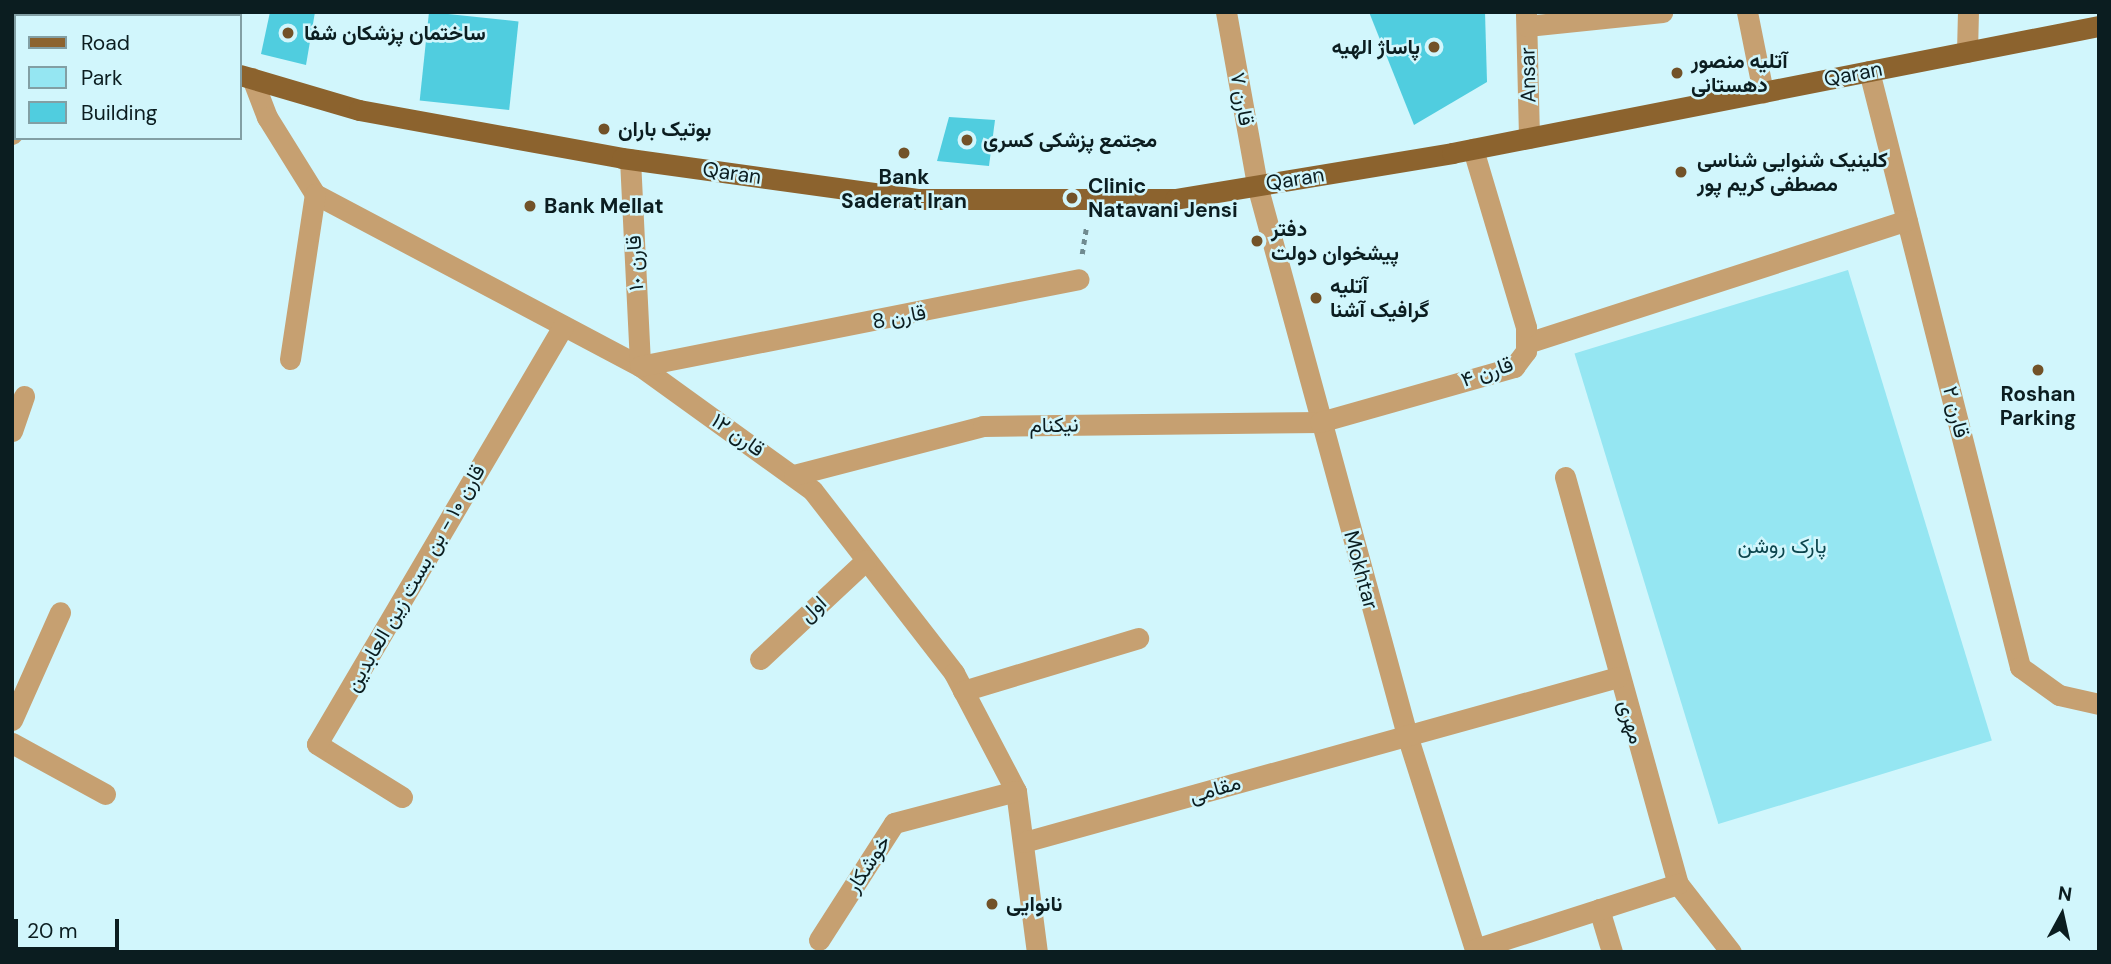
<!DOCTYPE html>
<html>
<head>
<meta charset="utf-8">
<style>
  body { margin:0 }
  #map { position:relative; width:2111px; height:964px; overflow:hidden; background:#d1f6fc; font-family:"DM Sans",Vazirmatn,sans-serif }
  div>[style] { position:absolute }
  .green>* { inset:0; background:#95e6f2; transform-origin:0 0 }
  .building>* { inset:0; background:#50cddf; transform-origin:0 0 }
  .path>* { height:4.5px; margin-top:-2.25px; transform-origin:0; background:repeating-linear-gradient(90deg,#708b90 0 5px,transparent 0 10px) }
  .minor>* { height:21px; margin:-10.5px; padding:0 10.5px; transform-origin:10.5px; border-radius:10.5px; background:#c6a071 }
  .major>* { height:21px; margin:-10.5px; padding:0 10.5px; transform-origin:10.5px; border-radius:10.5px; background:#8c632e }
  .dots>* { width:19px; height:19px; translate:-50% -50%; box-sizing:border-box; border:4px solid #d1f6fc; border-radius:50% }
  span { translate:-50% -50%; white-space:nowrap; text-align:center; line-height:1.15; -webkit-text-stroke:5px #d1f6fc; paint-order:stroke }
  .poi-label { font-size:21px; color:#0b1d20; font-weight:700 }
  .left { translate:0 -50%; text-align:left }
  .right { translate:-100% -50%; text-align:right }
  .street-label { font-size:21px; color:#0b1d20 }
  .park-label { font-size:21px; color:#0b444c }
  .frame { position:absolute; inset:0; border:14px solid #0b1d20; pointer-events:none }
  .legend { position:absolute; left:14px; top:14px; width:228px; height:126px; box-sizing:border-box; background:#d1f6fc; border:2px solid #829fa4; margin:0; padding:9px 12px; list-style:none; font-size:21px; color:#0b1d20 }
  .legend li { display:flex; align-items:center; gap:14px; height:35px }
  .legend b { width:35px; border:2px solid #829fa4 }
  .north { position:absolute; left:2027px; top:880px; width:70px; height:70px; -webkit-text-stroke:5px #d1f6fc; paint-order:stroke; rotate:8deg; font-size:19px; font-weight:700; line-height:28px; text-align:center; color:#0b1d20 }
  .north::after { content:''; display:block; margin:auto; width:24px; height:32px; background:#0b1d20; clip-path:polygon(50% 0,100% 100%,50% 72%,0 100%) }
  .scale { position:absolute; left:14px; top:919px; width:105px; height:32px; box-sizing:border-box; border:4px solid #0b1d20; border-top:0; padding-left:9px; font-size:21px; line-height:24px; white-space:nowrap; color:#0b1d20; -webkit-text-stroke:5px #d1f6fc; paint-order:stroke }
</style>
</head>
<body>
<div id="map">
  <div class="green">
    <i style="left:1848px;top:270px;width:492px;height:286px;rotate:73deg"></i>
  </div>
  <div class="building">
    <i style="clip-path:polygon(157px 12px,157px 16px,71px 13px,71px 12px)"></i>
    <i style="clip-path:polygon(270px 12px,315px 12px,306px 65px,261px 54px)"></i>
    <i style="left:429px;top:12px;width:90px;height:89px;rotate:6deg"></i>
    <i style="clip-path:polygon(1369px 12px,1485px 12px,1487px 82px,1414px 125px)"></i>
    <i style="clip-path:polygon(949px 117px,995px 120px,989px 166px,937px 161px)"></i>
  </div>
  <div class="path">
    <i style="left:1082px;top:254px;width:26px;rotate:-81deg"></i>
  </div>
  <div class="minor">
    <i style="left:1226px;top:12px;width:176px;rotate:79.8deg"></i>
    <i style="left:1257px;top:185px;width:570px;rotate:74.74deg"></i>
    <i style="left:1407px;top:735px;width:228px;rotate:72.4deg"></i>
    <i style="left:1747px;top:12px;width:82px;rotate:78.7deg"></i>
    <i style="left:1526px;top:14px;width:124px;rotate:88.6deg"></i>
    <i style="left:1527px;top:26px;width:136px;rotate:-5.9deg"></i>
    <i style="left:1967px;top:52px;width:40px;rotate:-88.6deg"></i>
    <i style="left:1869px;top:71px;width:615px;rotate:75.78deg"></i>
    <i style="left:2020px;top:667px;width:48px;rotate:35.7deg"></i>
    <i style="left:2059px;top:695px;width:41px;rotate:12.7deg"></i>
    <i style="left:252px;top:78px;width:42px;rotate:69deg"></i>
    <i style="left:267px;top:117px;width:91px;rotate:58.1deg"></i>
    <i style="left:315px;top:194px;width:368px;rotate:27.9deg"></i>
    <i style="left:640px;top:366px;width:213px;rotate:35.8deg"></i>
    <i style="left:813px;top:491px;width:230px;rotate:52.2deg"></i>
    <i style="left:954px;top:673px;width:133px;rotate:62.3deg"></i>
    <i style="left:1016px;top:791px;width:162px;rotate:82.6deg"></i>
    <i style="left:12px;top:134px;width:7px;rotate:-56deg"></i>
    <i style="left:630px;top:159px;width:207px;rotate:87.2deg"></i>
    <i style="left:1527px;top:343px;width:399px;rotate:-17.9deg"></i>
    <i style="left:290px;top:359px;width:167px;rotate:-81.4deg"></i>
    <i style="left:640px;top:366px;width:447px;rotate:-11.2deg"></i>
    <i style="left:12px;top:431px;width:37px;rotate:-71deg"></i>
    <i style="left:794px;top:475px;width:195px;rotate:-14.5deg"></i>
    <i style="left:983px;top:426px;width:337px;rotate:-0.7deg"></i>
    <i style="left:1320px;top:422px;width:202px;rotate:-15.8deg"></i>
    <i style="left:1514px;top:367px;width:20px;rotate:-53deg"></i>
    <i style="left:1526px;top:351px;width:24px;rotate:-90deg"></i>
    <i style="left:1526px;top:327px;width:186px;rotate:-106.6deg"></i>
    <i style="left:1565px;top:477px;width:422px;rotate:74.5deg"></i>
    <i style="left:1678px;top:884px;width:86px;rotate:52.1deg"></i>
    <i style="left:760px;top:659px;width:145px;rotate:-43deg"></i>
    <i style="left:963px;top:691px;width:183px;rotate:-16.8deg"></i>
    <i style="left:12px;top:720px;width:118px;rotate:-66deg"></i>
    <i style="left:12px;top:743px;width:106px;rotate:28.7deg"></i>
    <i style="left:402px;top:797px;width:100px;rotate:-148.1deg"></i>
    <i style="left:317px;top:744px;width:485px;rotate:-59.5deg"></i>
    <i style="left:1024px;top:842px;width:616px;rotate:-15.52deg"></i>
    <i style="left:1599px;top:909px;width:45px;rotate:73.2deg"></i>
    <i style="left:819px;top:940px;width:139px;rotate:-57.3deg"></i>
    <i style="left:894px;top:823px;width:126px;rotate:-14.7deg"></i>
    <i style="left:1475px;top:949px;width:213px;rotate:-17.8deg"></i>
  </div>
  <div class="major">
    <i style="left:12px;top:14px;width:5px;rotate:22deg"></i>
    <i style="left:240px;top:75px;width:124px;rotate:16.4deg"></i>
    <i style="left:359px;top:110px;width:267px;rotate:10.3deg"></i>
    <i style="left:622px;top:158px;width:298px;rotate:7.9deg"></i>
    <i style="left:917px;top:199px;width:258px"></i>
    <i style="left:1175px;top:199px;width:281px;rotate:-9.4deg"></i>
    <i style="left:1452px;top:153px;width:659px;rotate:-11.11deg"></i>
  </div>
  <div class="dots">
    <i style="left:288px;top:33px;background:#725228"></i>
    <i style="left:1434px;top:47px;background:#725228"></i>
    <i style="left:1677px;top:73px;background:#725228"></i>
    <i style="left:604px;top:129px;background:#725228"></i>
    <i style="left:967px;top:140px;background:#725228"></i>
    <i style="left:904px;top:153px;background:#725228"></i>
    <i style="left:1681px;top:172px;background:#725228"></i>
    <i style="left:1072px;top:198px;background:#725228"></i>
    <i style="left:530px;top:206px;background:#725228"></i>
    <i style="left:1257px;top:241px;background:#725228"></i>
    <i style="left:1316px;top:298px;background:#725228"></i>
    <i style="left:2038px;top:370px;background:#725228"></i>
    <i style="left:992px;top:904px;background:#725228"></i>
  </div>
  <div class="poi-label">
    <span class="left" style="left:304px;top:33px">ساختمان پزشکان شفا</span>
    <span class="right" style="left:1420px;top:47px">پاساژ الهیه</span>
    <span class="left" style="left:1691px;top:73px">آتلیه منصور<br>دهستانی</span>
    <span class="left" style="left:618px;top:129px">بوتیک باران</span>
    <span class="left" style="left:983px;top:140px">مجتمع پزشکی کسری</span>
    <span class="left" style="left:1697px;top:172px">کلینیک شنوایی شناسی<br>مصطفی کریم پور</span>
    <span style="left:904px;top:189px">Bank<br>Saderat Iran</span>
    <span class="left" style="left:1088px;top:198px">Clinic<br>Natavani Jensi</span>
    <span class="left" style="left:544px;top:206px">Bank Mellat</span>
    <span class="left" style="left:1271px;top:241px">دفتر<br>پیشخوان دولت</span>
    <span class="left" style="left:1330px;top:298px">آتلیه<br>گرافیک آشنا</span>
    <span style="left:2038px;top:406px">Roshan<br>Parking</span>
    <span class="left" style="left:1006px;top:904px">نانوایی</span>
  </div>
  <div class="street-label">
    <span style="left:1853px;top:74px;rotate:-11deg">Qaran</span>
    <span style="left:1528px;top:75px;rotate:-91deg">Ansar</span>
    <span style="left:1242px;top:99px;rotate:80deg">قارن ٧</span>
    <span style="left:732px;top:173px;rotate:8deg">Qaran</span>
    <span style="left:1295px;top:179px;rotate:-9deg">Qaran</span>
    <span style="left:635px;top:263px;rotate:-93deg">قارن ١٠</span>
    <span style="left:899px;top:317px;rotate:-11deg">قارن 8</span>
    <span style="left:1487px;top:372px;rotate:-19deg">قارن ۴</span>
    <span style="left:1956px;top:412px;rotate:76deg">قارن ٢</span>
    <span style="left:1054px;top:425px;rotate:-1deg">نیکنام</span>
    <span style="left:738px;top:435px;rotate:35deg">قارن ۱۲</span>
    <span style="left:1361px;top:570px;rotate:75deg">Mokhtar</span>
    <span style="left:415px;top:578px;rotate:-60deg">قارن ۱۰ - بن بست زین العابدین</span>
    <span style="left:813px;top:609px;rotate:-43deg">اول</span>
    <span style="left:1631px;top:722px;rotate:74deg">مهری</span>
    <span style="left:1215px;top:789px;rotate:-16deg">مقامی</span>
    <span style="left:868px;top:864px;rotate:-57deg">خوشکار</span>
  </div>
  <div class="park-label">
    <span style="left:1782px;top:546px">پارک روشن</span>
  </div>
  <div class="frame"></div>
  <ul class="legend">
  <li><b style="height:9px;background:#8c632e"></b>Road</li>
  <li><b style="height:19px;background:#95e6f2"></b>Park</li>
  <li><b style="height:19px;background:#50cddf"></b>Building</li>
  </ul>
  <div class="north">N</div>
  <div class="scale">20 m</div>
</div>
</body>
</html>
